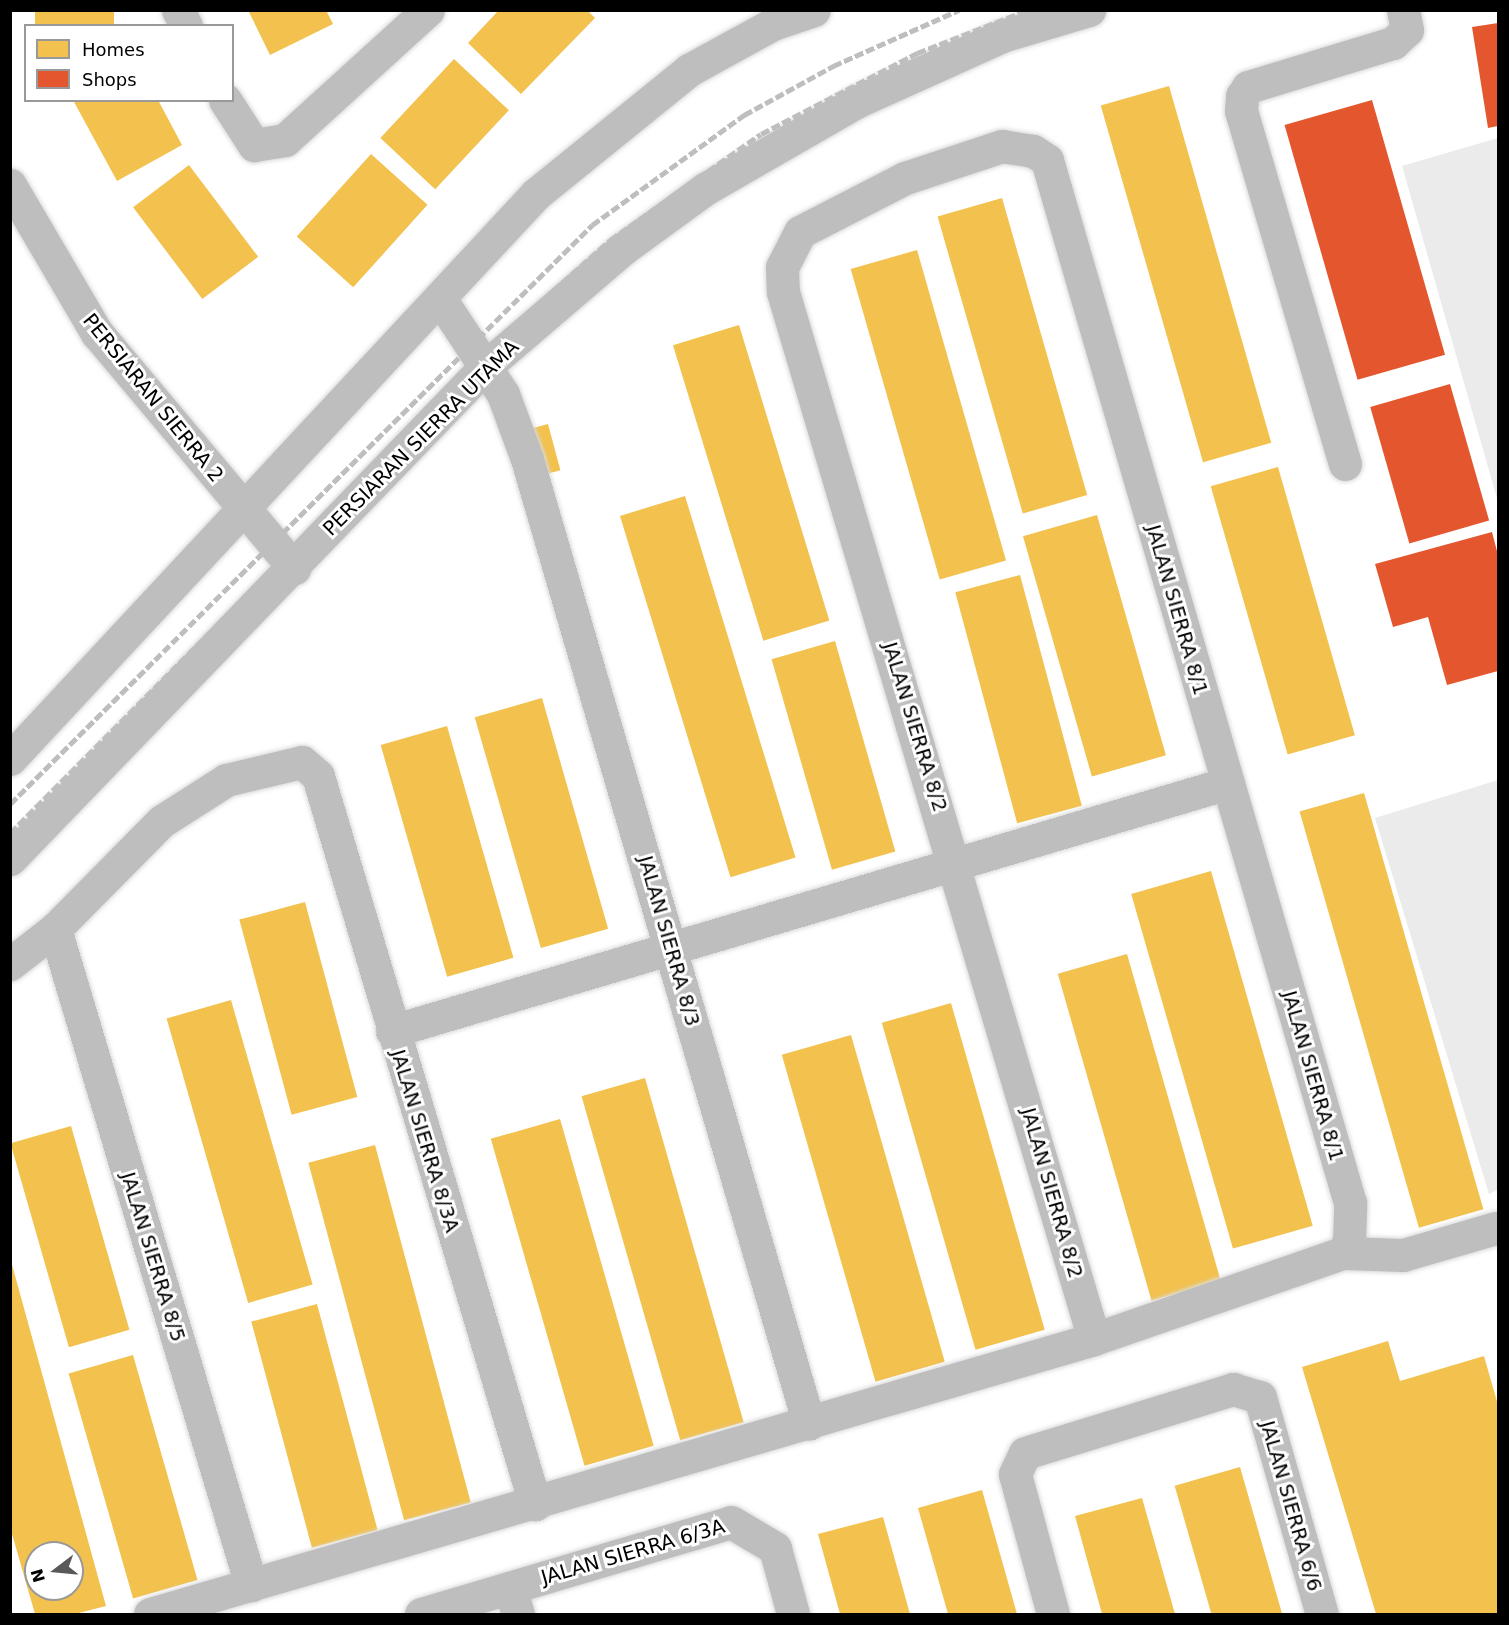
<!DOCTYPE html>
<html>
<head>
<meta charset="utf-8">
<style>
  body { margin:0 }
  #map { position:relative; width:1509px; height:1625px; overflow:hidden; background:#fff; font-family:"DejaVu Sans",sans-serif }
  div>[style] { position:absolute }
  .green>* { inset:0; background:#ebebeb }
  .homes>* { inset:0; background:#f2c14e; transform-origin:0 0 }
  .shops>* { inset:0; background:#e4572e; transform-origin:0 0 }
  .roads { filter:drop-shadow(0 0 2px #dbdbdb) drop-shadow(0 0 2px #dbdbdb) }
  .minor>* { height:33px; margin:-16.5px; padding:0 16.5px; transform-origin:16.5px; border-radius:16.5px; background:#bebebe }
  .major>* { height:33px; margin:-16.5px; padding:0 16.5px; transform-origin:16.5px; border-radius:16.5px; background:#bebebe }
  .rail>* { height:4.5px; margin-top:-2.25px; transform-origin:0; background:repeating-linear-gradient(90deg,#bebebe 0 9px,transparent 0 12px) }
  span { translate:-50% -50%; white-space:nowrap; text-align:center; line-height:1.15; -webkit-text-stroke:6px #fff; paint-order:stroke }
  .street-label { font-size:20px; color:#000 }
  .frame { position:absolute; inset:0; border:12px solid #000; pointer-events:none }
  .legend { position:absolute; left:24px; top:24px; width:210px; height:78px; box-sizing:border-box; background:#fff; border:2px solid #999; margin:0; padding:8px 10px; list-style:none; font-size:18px; color:#000 }
  .legend li { display:flex; align-items:center; gap:12px; height:30px }
  .legend b { width:30px; border:2px solid #999 }
  .north { position:absolute; left:24px; top:1541px; width:60px; height:60px; box-sizing:border-box; background:#fff; border:2px solid #999; border-radius:50%; rotate:254deg; font-size:16px; font-weight:700; line-height:24px; text-align:center; color:#000 }
  .north::after { content:''; display:block; margin:auto; width:21px; height:27px; background:#595959; clip-path:polygon(50% 0,100% 100%,50% 72%,0 100%) }
</style>
</head>
<body>
<div id="map">
  <div class="green">
    <i style="clip-path:polygon(1498px 138px,1498px 502px,1402px 166px)"></i>
    <i style="clip-path:polygon(1498px 780px,1498px 1190px,1489px 1194px,1375px 818px)"></i>
  </div>
  <div class="homes">
    <i style="left:35px;top:10px;width:79px;height:17px"></i>
    <i style="clip-path:polygon(248px 10px,326px 10px,333px 24px,270px 55px)"></i>
    <i style="clip-path:polygon(499px 10px,587px 10px,595px 18px,521px 94px,468px 43px)"></i>
    <i style="left:454px;top:59px;width:75px;height:108px;rotate:43deg"></i>
    <i style="left:1169px;top:86px;width:371px;height:71px;rotate:74deg"></i>
    <i style="clip-path:polygon(73px 100px,158px 100px,182px 145px,117px 181px)"></i>
    <i style="left:371px;top:154px;width:76px;height:111px;rotate:42deg"></i>
    <i style="left:189px;top:165px;width:115px;height:70px;rotate:53deg"></i>
    <i style="left:1002px;top:198px;width:309px;height:67px;rotate:74deg"></i>
    <i style="left:917px;top:250px;width:323px;height:69px;rotate:74deg"></i>
    <i style="left:739px;top:325px;width:309px;height:69px;rotate:73deg"></i>
    <i style="left:548px;top:424px;width:48px;height:45px;rotate:75deg"></i>
    <i style="left:1278px;top:467px;width:279px;height:70px;rotate:74deg"></i>
    <i style="left:685px;top:496px;width:378px;height:68px;rotate:73deg"></i>
    <i style="left:1097px;top:515px;width:250px;height:77px;rotate:74deg"></i>
    <i style="left:1020px;top:575px;width:239px;height:67px;rotate:75deg"></i>
    <i style="left:835px;top:641px;width:219px;height:66px;rotate:74deg"></i>
    <i style="left:542px;top:698px;width:240px;height:70px;rotate:74deg"></i>
    <i style="left:447px;top:726px;width:241px;height:69px;rotate:74deg"></i>
    <i style="left:1364px;top:793px;width:433px;height:67px;rotate:74deg"></i>
    <i style="left:1211px;top:871px;width:369px;height:83px;rotate:74deg"></i>
    <i style="left:305px;top:902px;width:202px;height:68px;rotate:75deg"></i>
    <i style="left:1127px;top:954px;width:340px;height:72px;rotate:74deg"></i>
    <i style="left:231px;top:1000px;width:296px;height:67px;rotate:74deg"></i>
    <i style="left:951px;top:1003px;width:340px;height:72px;rotate:74deg"></i>
    <i style="left:851px;top:1035px;width:340px;height:72px;rotate:74deg"></i>
    <i style="left:645px;top:1078px;width:358px;height:66px;rotate:74deg"></i>
    <i style="left:560px;top:1119px;width:340px;height:72px;rotate:74deg"></i>
    <i style="left:71px;top:1126px;width:212px;height:63px;rotate:74deg"></i>
    <i style="left:375px;top:1145px;width:370px;height:69px;rotate:75deg"></i>
    <i style="clip-path:polygon(evenodd,11px 1261px,106px 1606px,75px 1614px,35px 1614px,10px 1527px,11px 1261px,36px 1553px,72px 1553px,72px 1589px,36px 1589px,36px 1553px)"></i>
    <i style="left:317px;top:1304px;width:234px;height:68px;rotate:75deg"></i>
    <i style="clip-path:polygon(1388px 1341px,1400px 1381px,1484px 1356px,1498px 1405px,1498px 1614px,1376px 1614px,1302px 1367px)"></i>
    <i style="left:133px;top:1355px;width:234px;height:67px;rotate:74deg"></i>
    <i style="left:1240px;top:1467px;width:153px;height:68px;rotate:74deg"></i>
    <i style="clip-path:polygon(982px 1490px,1017px 1614px,948px 1614px,918px 1508px)"></i>
    <i style="clip-path:polygon(1142px 1498px,1175px 1614px,1102px 1614px,1075px 1516px)"></i>
    <i style="clip-path:polygon(883px 1517px,910px 1614px,840px 1614px,818px 1534px)"></i>
  </div>
  <div class="shops">
    <i style="clip-path:polygon(1498px 23px,1498px 126px,1488px 128px,1472px 27px)"></i>
    <i style="left:1372px;top:100px;width:265px;height:91px;rotate:74deg"></i>
    <i style="left:1450px;top:384px;width:142px;height:83px;rotate:74deg"></i>
    <i style="clip-path:polygon(1492px 532px,1498px 555px,1498px 671px,1447px 685px,1428px 617px,1393px 627px,1375px 564px)"></i>
  </div>
  <div class="roads">
    <div class="minor">
      <i style="left:178px;top:10px;width:18px;rotate:63deg"></i>
      <i style="left:225px;top:100px;width:54px;rotate:57.2deg"></i>
      <i style="left:254px;top:145px;width:31px;rotate:-9deg"></i>
      <i style="left:285px;top:140px;width:193px;rotate:-42.3deg"></i>
      <i style="left:10px;top:185px;width:172px;rotate:59.6deg"></i>
      <i style="left:97px;top:333px;width:307px;rotate:50deg"></i>
      <i style="left:441px;top:300px;width:113px;rotate:56.6deg"></i>
      <i style="left:503px;top:394px;width:69px;rotate:69.7deg"></i>
      <i style="left:527px;top:459px;width:1005px;rotate:73.71deg"></i>
      <i style="left:1345px;top:464px;width:368px;rotate:-106.4deg"></i>
      <i style="left:1241px;top:111px;width:15px;rotate:-86deg"></i>
      <i style="left:1242px;top:96px;width:11px;rotate:-56deg"></i>
      <i style="left:1248px;top:87px;width:152px;rotate:-16.9deg"></i>
      <i style="left:1393px;top:43px;width:19px;rotate:-43deg"></i>
      <i style="left:1407px;top:30px;width:20px;rotate:-101deg"></i>
      <i style="left:55px;top:929px;width:685px;rotate:73.36deg"></i>
      <i style="left:10px;top:964px;width:57px;rotate:-37.9deg"></i>
      <i style="left:55px;top:929px;width:152px;rotate:-45.3deg"></i>
      <i style="left:162px;top:821px;width:76px;rotate:-32.6deg"></i>
      <i style="left:226px;top:780px;width:78px;rotate:-13.3deg"></i>
      <i style="left:302px;top:762px;width:21px;rotate:41deg"></i>
      <i style="left:318px;top:776px;width:760px;rotate:73.4deg"></i>
      <i style="left:392px;top:1031px;width:872px;rotate:-16.52deg"></i>
      <i style="left:1343px;top:1253px;width:60px;rotate:1.9deg"></i>
      <i style="left:1403px;top:1255px;width:97px;rotate:-16.2deg"></i>
      <i style="left:510px;top:1588px;width:27px;rotate:73deg"></i>
      <i style="left:150px;top:1614px;width:983px;rotate:-16.24deg"></i>
      <i style="left:1094px;top:1339px;width:263px;rotate:-19.1deg"></i>
      <i style="left:1343px;top:1253px;width:13px;rotate:-63deg"></i>
      <i style="left:1349px;top:1241px;width:38px;rotate:-88deg"></i>
      <i style="left:1350px;top:1203px;width:1086px;rotate:-106.2deg"></i>
      <i style="left:1047px;top:160px;width:17px;rotate:-147deg"></i>
      <i style="left:1033px;top:151px;width:31px;rotate:-171deg"></i>
      <i style="left:1002px;top:146px;width:102px;rotate:161.7deg"></i>
      <i style="left:905px;top:178px;width:118px;rotate:152.8deg"></i>
      <i style="left:800px;top:232px;width:39px;rotate:117deg"></i>
      <i style="left:782px;top:267px;width:25px;rotate:88deg"></i>
      <i style="left:783px;top:292px;width:1092px;rotate:73.46deg"></i>
      <i style="left:421px;top:1614px;width:323px;rotate:-16.5deg"></i>
      <i style="left:731px;top:1522px;width:51px;rotate:30.6deg"></i>
      <i style="left:775px;top:1548px;width:68px;rotate:74.7deg"></i>
      <i style="left:1053px;top:1614px;width:145px;rotate:-105.2deg"></i>
      <i style="left:1015px;top:1474px;width:23px;rotate:-65deg"></i>
      <i style="left:1025px;top:1453px;width:218px;rotate:-17.1deg"></i>
      <i style="left:1233px;top:1389px;width:28px;rotate:17deg"></i>
      <i style="left:1260px;top:1397px;width:226px;rotate:74.1deg"></i>
    </div>
    <div class="major">
      <i style="left:10px;top:759px;width:772px;rotate:-47.05deg"></i>
      <i style="left:536px;top:194px;width:197px;rotate:-39deg"></i>
      <i style="left:689px;top:70px;width:96px;rotate:-28.7deg"></i>
      <i style="left:773px;top:24px;width:43px;rotate:-18.9deg"></i>
      <i style="left:10px;top:859px;width:684px;rotate:-46.01deg"></i>
      <i style="left:485px;top:367px;width:183px;rotate:-40.6deg"></i>
      <i style="left:624px;top:248px;width:100px;rotate:-36.1deg"></i>
      <i style="left:705px;top:189px;width:174px;rotate:-29.9deg"></i>
      <i style="left:856px;top:102px;width:160px;rotate:-24.3deg"></i>
      <i style="left:1002px;top:36px;width:91px;rotate:-16.6deg"></i>
    </div>
  </div>
  <div class="rail">
    <i style="left:10px;top:804px;width:821px;rotate:-44.85deg"></i>
    <i style="left:592px;top:225px;width:188px;rotate:-35.9deg"></i>
    <i style="left:744px;top:115px;width:102px;rotate:-28.8deg"></i>
    <i style="left:833px;top:66px;width:138px;rotate:-24deg"></i>
    <i style="left:10px;top:833px;width:733px;rotate:-45.11deg"></i>
    <i style="left:527px;top:314px;width:111px;rotate:-41.7deg"></i>
    <i style="left:610px;top:240px;width:184px;rotate:-35.1deg"></i>
    <i style="left:761px;top:134px;width:176px;rotate:-27.4deg"></i>
    <i style="left:917px;top:53px;width:119px;rotate:-21.2deg"></i>
  </div>
  <div class="street-label">
    <span style="left:153px;top:398px;rotate:51deg">PERSIARAN SIERRA 2</span>
    <span style="left:421px;top:438px;rotate:-45deg">PERSIARAN SIERRA UTAMA</span>
    <span style="left:1177px;top:610px;rotate:74deg">JALAN SIERRA 8/1</span>
    <span style="left:915px;top:727px;rotate:73deg">JALAN SIERRA 8/2</span>
    <span style="left:669px;top:941px;rotate:74deg">JALAN SIERRA 8/3</span>
    <span style="left:1313px;top:1076px;rotate:74deg">JALAN SIERRA 8/1</span>
    <span style="left:425px;top:1141px;rotate:73deg">JALAN SIERRA 8/3A</span>
    <span style="left:1052px;top:1193px;rotate:74deg">JALAN SIERRA 8/2</span>
    <span style="left:153px;top:1257px;rotate:73deg">JALAN SIERRA 8/5</span>
    <span style="left:1291px;top:1506px;rotate:74deg">JALAN SIERRA 6/6</span>
    <span style="left:633px;top:1552px;rotate:-16deg">JALAN SIERRA 6/3A</span>
  </div>
  <div class="frame"></div>
  <ul class="legend">
  <li><b style="height:16px;background:#f2c14e"></b>Homes</li>
  <li><b style="height:16px;background:#e4572e"></b>Shops</li>
  </ul>
  <div class="north">N</div>
</div>
</body>
</html>
